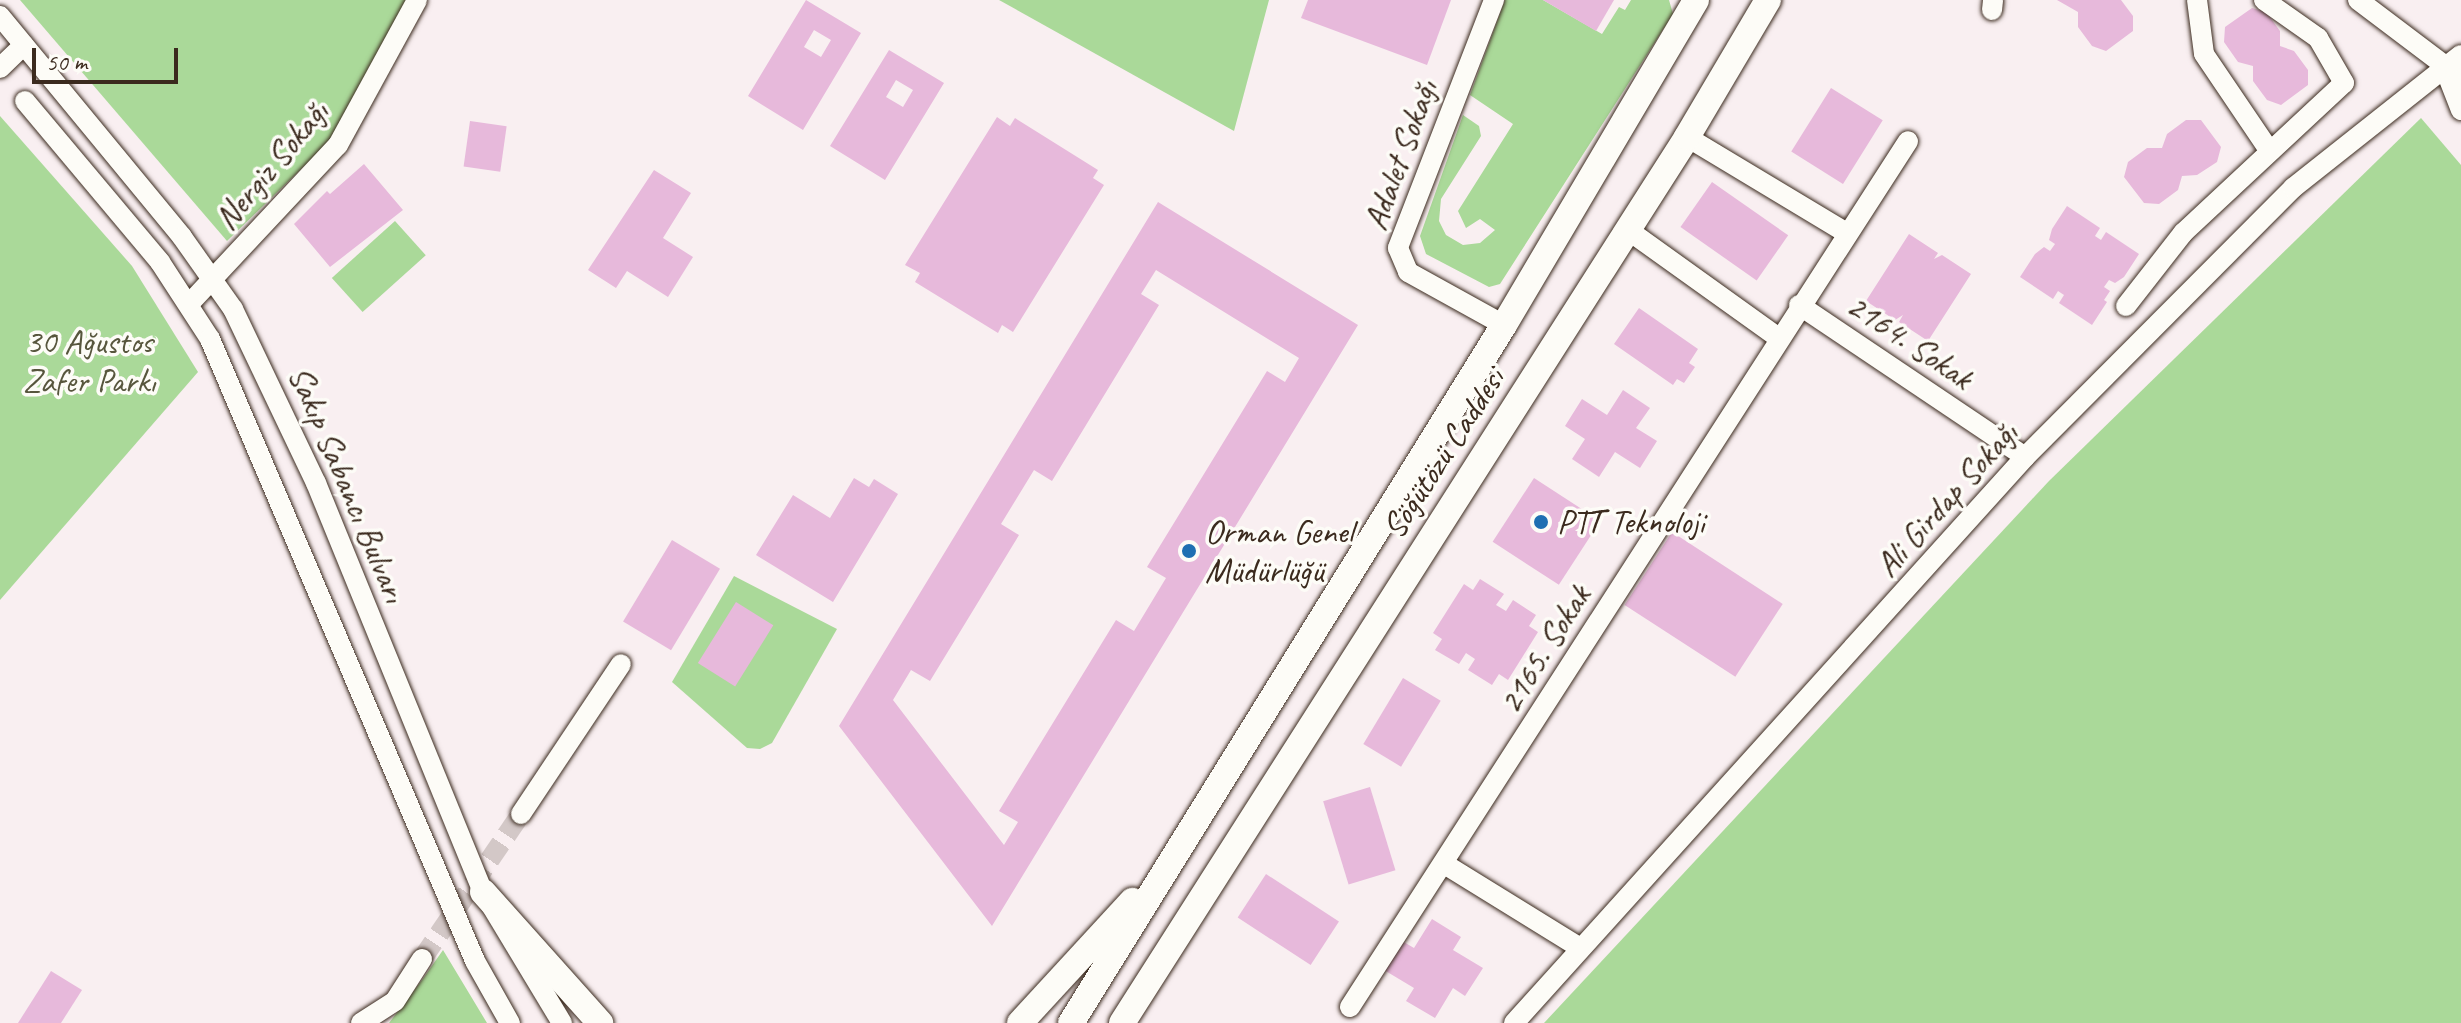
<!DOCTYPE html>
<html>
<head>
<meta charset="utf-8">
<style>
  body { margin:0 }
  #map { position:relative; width:2461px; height:1023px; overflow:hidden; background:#f9eff1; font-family:Caveat,sans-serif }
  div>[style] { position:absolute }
  .green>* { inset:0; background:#aad999; transform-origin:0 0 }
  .building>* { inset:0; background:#e7b9db; transform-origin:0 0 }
  .minor-tunnel>* { height:20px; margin-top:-10px; transform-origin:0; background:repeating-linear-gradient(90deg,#d3c8c7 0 20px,transparent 0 30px) }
  .roads { filter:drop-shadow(0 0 2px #3b2a1e) drop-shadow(0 0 2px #3b2a1e) }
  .minor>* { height:20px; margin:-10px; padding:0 10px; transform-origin:10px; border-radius:10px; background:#fdfcf7 }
  .major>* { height:26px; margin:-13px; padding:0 13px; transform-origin:13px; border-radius:13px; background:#fdfcf7 }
  .dots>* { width:22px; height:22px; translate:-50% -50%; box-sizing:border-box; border:4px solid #fdfcf7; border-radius:50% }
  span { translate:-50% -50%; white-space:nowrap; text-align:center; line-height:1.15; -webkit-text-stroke:7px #fdfcf7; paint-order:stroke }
  .street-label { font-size:34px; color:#3b2a1e }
  .park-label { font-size:34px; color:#57563d }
  .poi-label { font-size:34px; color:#3b2a1e }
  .left { translate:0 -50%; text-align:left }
  .scale { position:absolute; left:32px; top:48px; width:146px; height:36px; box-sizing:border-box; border:4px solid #3b2a1e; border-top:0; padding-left:10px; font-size:24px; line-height:28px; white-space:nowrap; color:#3b2a1e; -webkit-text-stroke:6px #fdfcf7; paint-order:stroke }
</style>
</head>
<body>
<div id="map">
  <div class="green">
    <i style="clip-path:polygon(20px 0,408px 0,333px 138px,227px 241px)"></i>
    <i style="clip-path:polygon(999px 0,1269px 0,1234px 131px)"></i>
    <i style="clip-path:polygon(1505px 0,1543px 0,1602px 34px,1619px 7px,1625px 10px,1631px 0,1669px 0,1673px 14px,1500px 284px,1489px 287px,1426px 254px,1420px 236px,1463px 115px,1479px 126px,1481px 136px,1441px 199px,1439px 221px,1446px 235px,1463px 245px,1480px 243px,1495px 230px,1480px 219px,1466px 228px,1458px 211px,1513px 124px,1470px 95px)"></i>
    <i style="clip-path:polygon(0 116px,132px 266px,198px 372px,0 600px)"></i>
    <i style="clip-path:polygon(2421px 118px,2461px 165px,2461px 1023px,1544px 1023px,2049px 481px)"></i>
    <i style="left:395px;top:221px;width:46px;height:85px;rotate:48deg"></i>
    <i style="clip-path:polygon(734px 576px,837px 629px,772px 743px,760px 749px,747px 748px,672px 682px)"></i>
    <i style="clip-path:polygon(443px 950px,487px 1023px,389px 1023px,422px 980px)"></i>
  </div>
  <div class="building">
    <i style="clip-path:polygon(evenodd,806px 0,861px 33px,803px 130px,748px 96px,806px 0,814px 30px,831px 40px,821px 57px,804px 47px,814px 30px)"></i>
    <i style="clip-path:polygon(1308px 0,1451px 0,1427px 65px,1301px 18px)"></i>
    <i style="clip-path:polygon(1543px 0,1614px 0,1596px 31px)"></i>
    <i style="clip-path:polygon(2057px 0,2121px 0,2133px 16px,2133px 31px,2106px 51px,2092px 46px,2078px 27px,2078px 12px)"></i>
    <i style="clip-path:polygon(2252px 8px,2266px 12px,2280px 31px,2280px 46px,2294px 51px,2308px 70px,2308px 85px,2281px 105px,2267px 100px,2253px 81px,2253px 66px,2238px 62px,2224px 42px,2225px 27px)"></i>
    <i style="clip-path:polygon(evenodd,889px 50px,944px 83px,885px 180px,830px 146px,889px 50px,896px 80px,913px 90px,903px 107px,886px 97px,896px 80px)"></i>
    <i style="left:1831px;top:88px;width:61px;height:75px;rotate:32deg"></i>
    <i style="clip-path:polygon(997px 117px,1010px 126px,1015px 118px,1098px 170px,1093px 178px,1104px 185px,1013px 332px,1002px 325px,998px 333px,915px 282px,920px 273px,905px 265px)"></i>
    <i style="clip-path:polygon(2186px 120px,2201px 120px,2221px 147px,2217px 162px,2197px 175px,2182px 176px,2178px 190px,2159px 204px,2144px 203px,2124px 177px,2128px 162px,2147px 148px,2162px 148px,2167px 134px)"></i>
    <i style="left:470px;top:121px;width:37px;height:46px;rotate:8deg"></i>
    <i style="clip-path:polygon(364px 164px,403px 210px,330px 267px,294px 224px,327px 191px,330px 194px)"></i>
    <i style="clip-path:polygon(654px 170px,691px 193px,663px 238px,693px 257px,668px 297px,627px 271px,616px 288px,588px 270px)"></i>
    <i style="left:1712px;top:182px;width:93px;height:55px;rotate:35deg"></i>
    <i style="clip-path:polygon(evenodd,1158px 202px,1358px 325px,992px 926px,839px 726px,1158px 202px,1156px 270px,1299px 358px,1285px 382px,1267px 371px,1147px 567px,1166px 578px,1134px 631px,1116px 620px,999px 811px,1018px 822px,1004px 845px,893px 700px,911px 670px,930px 681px,1019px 535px,1001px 524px,1034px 470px,1052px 481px,1159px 305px,1141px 294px,1156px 270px)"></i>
    <i style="clip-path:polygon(2067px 206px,2100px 228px,2095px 236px,2101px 240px,2106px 232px,2139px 254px,2124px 277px,2115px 283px,2109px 280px,2104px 287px,2110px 291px,2104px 300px,2107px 302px,2092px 325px,2059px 303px,2064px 295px,2058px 291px,2053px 299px,2020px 277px,2035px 254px,2044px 247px,2050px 251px,2055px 244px,2049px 240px,2052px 229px)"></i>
    <i style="clip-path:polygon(1909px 234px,1938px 253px,1934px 259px,1942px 255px,1971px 274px,1928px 341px,1899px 322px,1903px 315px,1895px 320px,1866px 301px)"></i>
    <i style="clip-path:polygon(1639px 308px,1698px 349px,1689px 363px,1695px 367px,1684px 383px,1677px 379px,1673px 385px,1614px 344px)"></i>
    <i style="clip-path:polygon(1623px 390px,1650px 408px,1636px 428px,1657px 441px,1640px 468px,1615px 452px,1599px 477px,1572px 459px,1585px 439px,1565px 426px,1582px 399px,1607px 415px)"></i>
    <i style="clip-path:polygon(854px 478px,869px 487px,874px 479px,898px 494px,833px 602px,756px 555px,793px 495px,830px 518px)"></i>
    <i style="left:1534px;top:478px;width:79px;height:76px;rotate:33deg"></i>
    <i style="left:1672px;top:532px;width:132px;height:87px;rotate:33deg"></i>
    <i style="left:672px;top:540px;width:56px;height:95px;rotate:31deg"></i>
    <i style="clip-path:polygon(1480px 579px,1504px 594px,1496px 605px,1506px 611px,1513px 600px,1536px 615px,1529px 626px,1538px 632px,1508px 680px,1499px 674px,1492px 685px,1468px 670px,1475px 659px,1466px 653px,1459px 664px,1435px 650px,1442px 639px,1433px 633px,1464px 584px,1473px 590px)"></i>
    <i style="left:736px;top:602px;width:44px;height:72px;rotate:32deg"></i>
    <i style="left:1403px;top:678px;width:44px;height:77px;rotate:31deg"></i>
    <i style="left:1370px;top:787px;width:87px;height:49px;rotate:73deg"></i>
    <i style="left:1266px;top:874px;width:87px;height:52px;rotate:33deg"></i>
    <i style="clip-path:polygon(1432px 919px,1461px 937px,1453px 950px,1483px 968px,1465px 996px,1453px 988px,1435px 1018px,1406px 1001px,1414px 988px,1384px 970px,1402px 941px,1414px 948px)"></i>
    <i style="clip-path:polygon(51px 971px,82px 990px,61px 1023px,18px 1023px)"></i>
  </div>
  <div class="minor-tunnel">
    <i style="left:422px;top:959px;width:176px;rotate:-55.7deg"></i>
  </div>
  <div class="roads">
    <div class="minor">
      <i style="left:1494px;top:0;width:266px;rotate:111.2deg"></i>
      <i style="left:1398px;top:248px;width:26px;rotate:67deg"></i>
      <i style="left:1408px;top:272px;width:110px;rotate:28.9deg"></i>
      <i style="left:2197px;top:0;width:54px;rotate:82.6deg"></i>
      <i style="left:2204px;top:54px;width:116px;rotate:55.9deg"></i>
      <i style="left:2358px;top:0;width:129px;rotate:37.1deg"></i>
      <i style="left:1992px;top:10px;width:10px;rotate:-84deg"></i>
      <i style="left:0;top:16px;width:286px;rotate:50.5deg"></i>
      <i style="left:182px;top:237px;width:88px;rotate:54.7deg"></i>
      <i style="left:233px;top:309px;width:193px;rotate:64.5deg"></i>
      <i style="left:316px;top:483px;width:442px;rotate:67.8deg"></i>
      <i style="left:483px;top:892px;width:153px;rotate:58.9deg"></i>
      <i style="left:0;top:68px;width:33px;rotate:-44deg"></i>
      <i style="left:2445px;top:69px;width:44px;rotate:68.7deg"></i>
      <i style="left:25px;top:101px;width:210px;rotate:50deg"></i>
      <i style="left:160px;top:262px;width:92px;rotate:57deg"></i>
      <i style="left:210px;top:339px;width:676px;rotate:66.92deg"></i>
      <i style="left:475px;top:961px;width:71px;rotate:60.6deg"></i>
      <i style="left:1687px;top:137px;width:187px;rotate:31deg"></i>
      <i style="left:1628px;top:230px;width:186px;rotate:35.6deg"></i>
      <i style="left:190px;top:303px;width:216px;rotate:-46.9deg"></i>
      <i style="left:338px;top:145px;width:165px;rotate:-61.4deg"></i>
      <i style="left:1799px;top:305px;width:272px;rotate:33.9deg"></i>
      <i style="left:2126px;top:306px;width:93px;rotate:-52deg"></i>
      <i style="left:2183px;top:233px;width:220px;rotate:-43deg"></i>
      <i style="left:2344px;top:83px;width:52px;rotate:-120deg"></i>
      <i style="left:2318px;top:38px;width:66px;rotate:-144.9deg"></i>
      <i style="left:521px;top:814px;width:180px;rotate:-56.3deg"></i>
      <i style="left:1446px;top:865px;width:156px;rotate:31.7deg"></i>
      <i style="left:1350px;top:1007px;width:1030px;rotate:-57.2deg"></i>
      <i style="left:361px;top:1023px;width:40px;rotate:-32.9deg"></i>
      <i style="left:395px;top:1001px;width:50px;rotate:-57.3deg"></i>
      <i style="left:1514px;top:1023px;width:763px;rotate:-47.92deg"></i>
      <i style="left:2025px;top:457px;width:380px;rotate:-45.1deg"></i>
      <i style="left:2293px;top:188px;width:214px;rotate:-38.4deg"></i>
    </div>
    <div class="major">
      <i style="left:483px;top:892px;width:176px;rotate:48.2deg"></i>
      <i style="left:1020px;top:1023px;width:166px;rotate:-47.4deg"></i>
      <i style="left:1071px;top:1023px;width:821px;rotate:-58.19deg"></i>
      <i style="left:1504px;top:325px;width:377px;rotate:-59.4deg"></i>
      <i style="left:1122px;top:1023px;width:1051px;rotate:-57.47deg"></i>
      <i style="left:1687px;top:137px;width:159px;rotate:-59.4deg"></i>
    </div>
  </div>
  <div class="dots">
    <i style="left:1541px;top:522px;background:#1f6fb2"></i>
    <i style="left:1189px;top:551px;background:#1f6fb2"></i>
  </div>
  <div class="street-label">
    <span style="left:1400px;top:155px;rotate:-70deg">Adalet Sokağı</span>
    <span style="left:271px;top:165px;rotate:-50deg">Nergiz Sokağı</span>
    <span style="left:1910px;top:341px;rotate:34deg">2164. Sokak</span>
    <span style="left:1443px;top:453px;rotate:-57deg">Söğütözü Caddesi</span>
    <span style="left:348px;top:484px;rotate:67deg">Sakıp Sabancı Bulvarı</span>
    <span style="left:1946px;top:499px;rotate:-48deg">Ali Girdap Sokağı</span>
    <span style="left:1544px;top:649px;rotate:-58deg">2165. Sokak</span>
  </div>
  <div class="park-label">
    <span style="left:89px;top:361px">30 Ağustos<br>Zafer Parkı</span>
  </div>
  <div class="poi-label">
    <span class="left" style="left:1557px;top:522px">PTT Teknoloji</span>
    <span class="left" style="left:1205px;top:551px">Orman Genel<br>Müdürlüğü</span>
  </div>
  <div class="scale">50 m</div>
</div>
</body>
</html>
